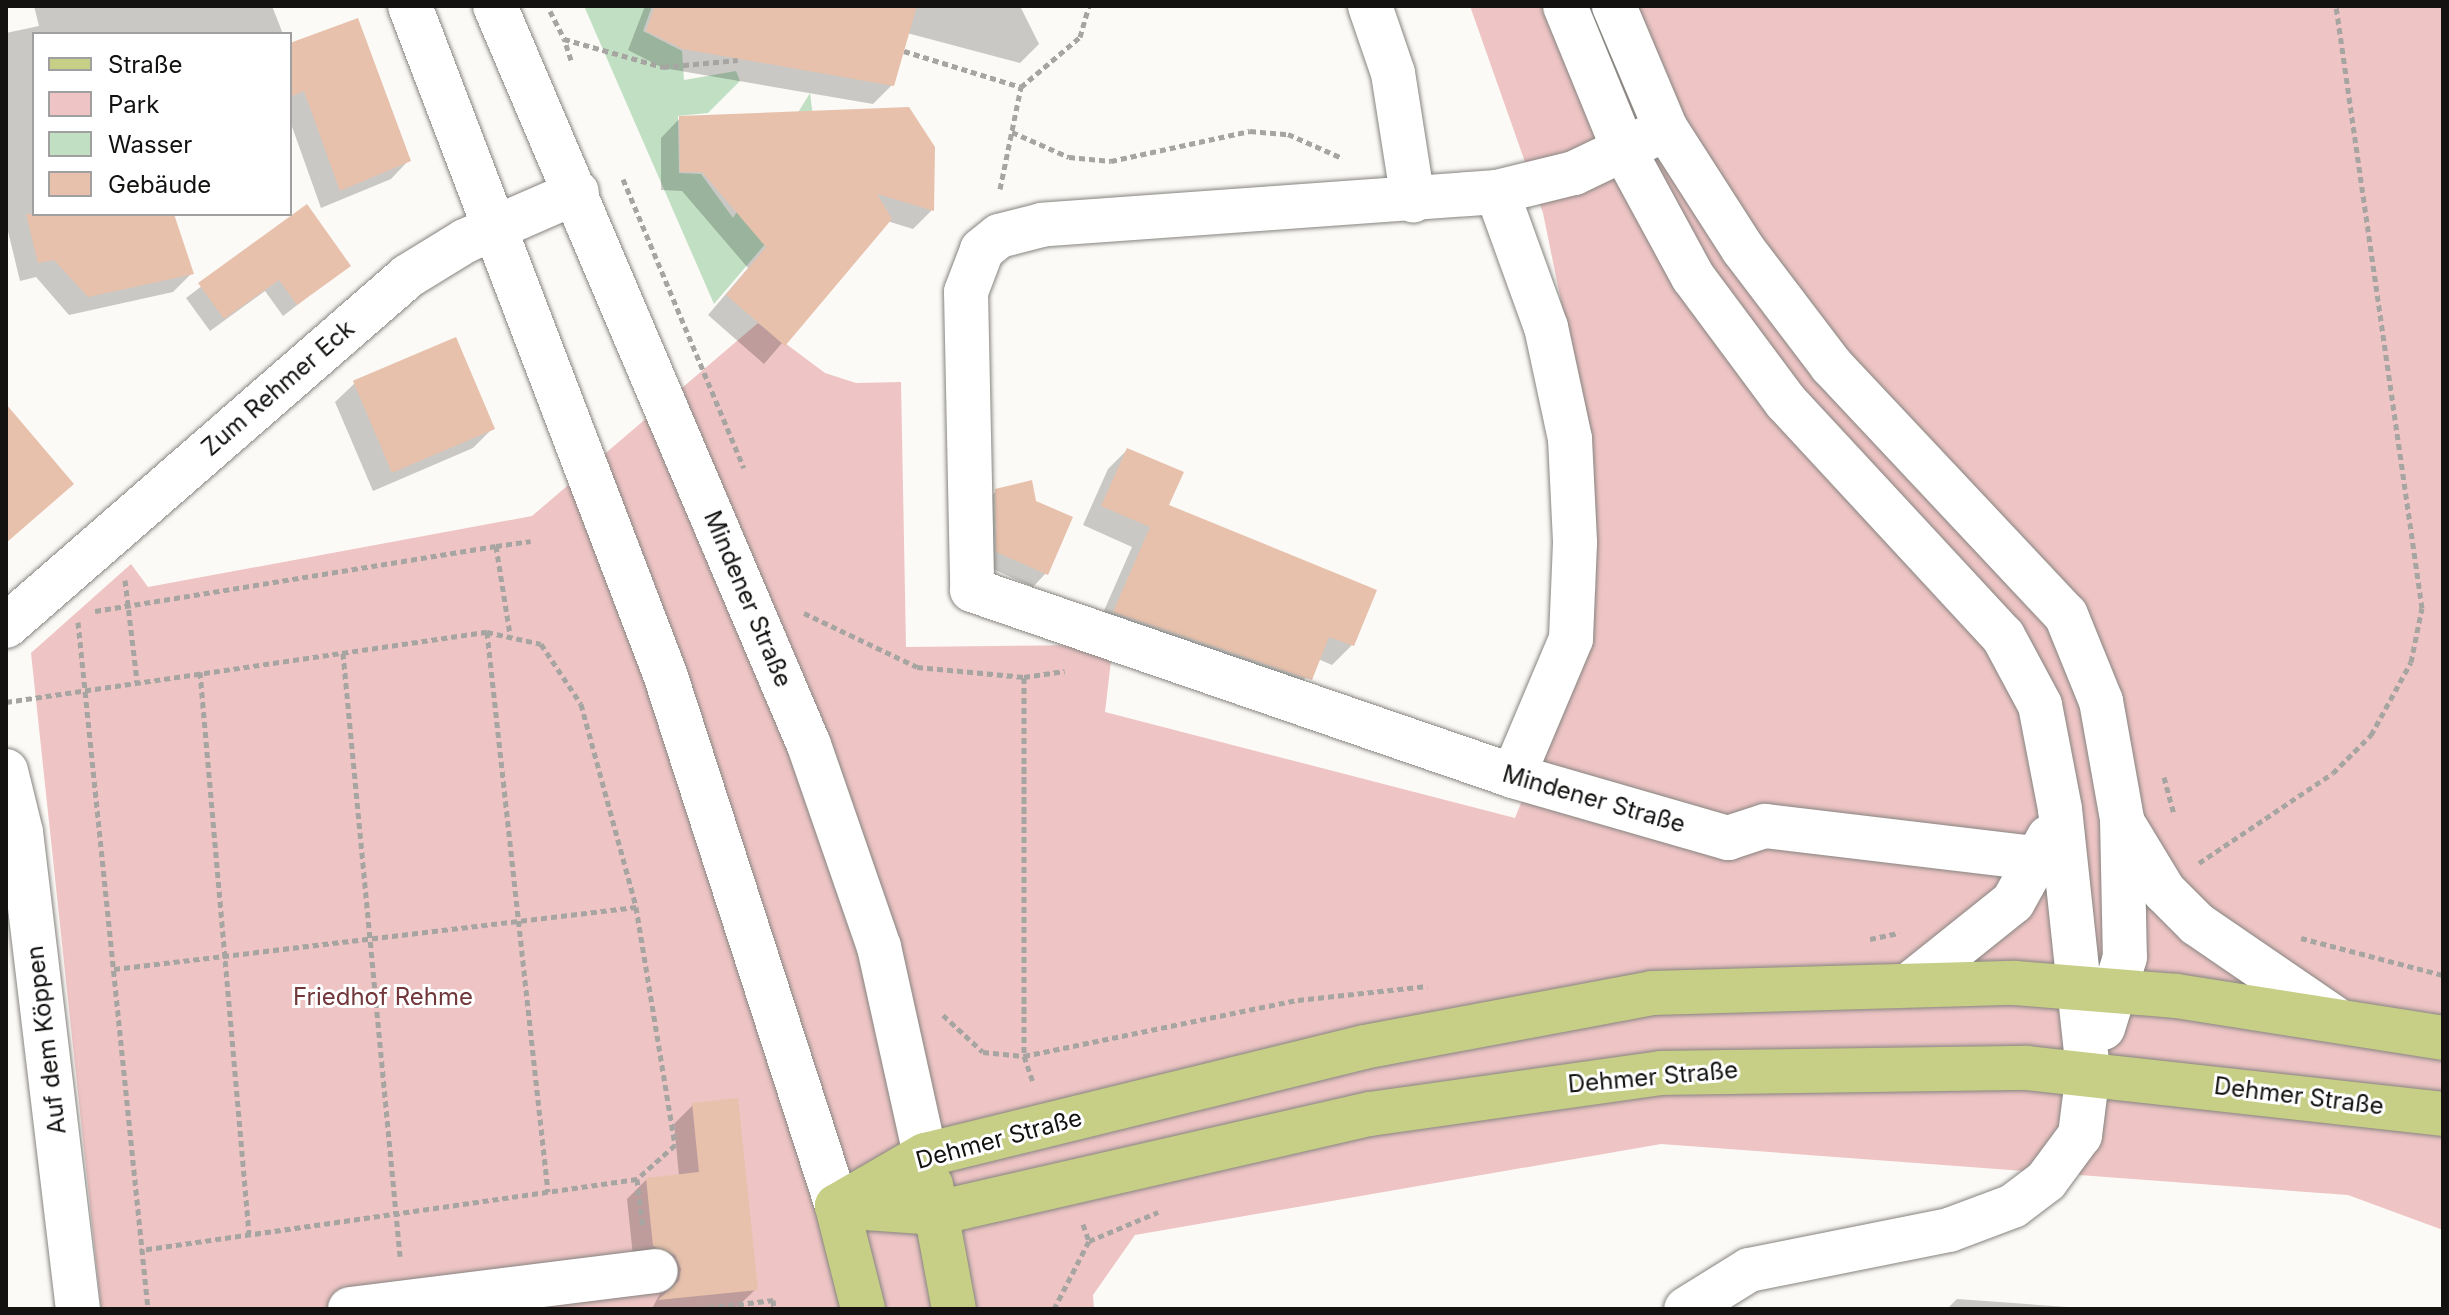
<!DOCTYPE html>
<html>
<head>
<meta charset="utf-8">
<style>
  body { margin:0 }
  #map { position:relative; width:2449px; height:1315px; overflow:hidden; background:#fcfaf6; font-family:Inter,sans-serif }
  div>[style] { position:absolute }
  .green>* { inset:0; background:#eec4c4 }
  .water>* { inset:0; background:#c1e0c3 }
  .shadow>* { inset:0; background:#0003 }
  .building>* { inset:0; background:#e7c1ac; transform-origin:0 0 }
  .path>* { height:5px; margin-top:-2.5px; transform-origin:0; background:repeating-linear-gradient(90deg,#a7a5a2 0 6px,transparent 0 10px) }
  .roads { filter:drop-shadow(0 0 2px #868480) drop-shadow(0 0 2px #868480) }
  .minor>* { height:44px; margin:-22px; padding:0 22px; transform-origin:22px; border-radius:22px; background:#fff }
  .major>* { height:44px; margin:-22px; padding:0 22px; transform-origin:22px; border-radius:22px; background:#c7ce85 }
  span { translate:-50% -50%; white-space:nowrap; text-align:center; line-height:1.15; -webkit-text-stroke:6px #fff; paint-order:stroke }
  .street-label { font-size:24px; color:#131211 }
  .park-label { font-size:24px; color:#71373a }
  .frame { position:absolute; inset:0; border:8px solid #131211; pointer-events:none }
  .legend { position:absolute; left:32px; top:32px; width:260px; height:184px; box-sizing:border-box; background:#fff; border:2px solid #a1a0a0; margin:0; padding:10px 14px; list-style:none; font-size:24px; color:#131211 }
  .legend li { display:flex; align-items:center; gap:16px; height:40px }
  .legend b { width:40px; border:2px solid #a1a0a0 }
</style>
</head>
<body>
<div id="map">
  <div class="green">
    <i style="clip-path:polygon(1470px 6px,2443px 6px,2443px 1230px,2348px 1195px,1661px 1144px,1135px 1235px,1093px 1295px,1094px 1309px,101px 1309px,31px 653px,131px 564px,148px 587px,532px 516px,758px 323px,825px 373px,856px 383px,901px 382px,906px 647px,1091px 645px,1112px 652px,1105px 712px,1515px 818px,1581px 654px,1596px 589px,1589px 438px,1543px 213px)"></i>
  </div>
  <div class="water">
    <i style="clip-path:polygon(584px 6px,652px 6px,643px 31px,682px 51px,684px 80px,736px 71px,740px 81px,708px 113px,678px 116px,679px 173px,701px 174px,733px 218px,810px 93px,827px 226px,795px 209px,714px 304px)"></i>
  </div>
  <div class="shadow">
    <i style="clip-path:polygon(34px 6px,272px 6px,283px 34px,34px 34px,34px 214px,172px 214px,191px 274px,173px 292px,69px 315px,36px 277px,20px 281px,6px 223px,6px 33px,39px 26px)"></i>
    <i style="clip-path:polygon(645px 6px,1020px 6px,1039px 44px,1020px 63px,907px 33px,892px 85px,873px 104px,663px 68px,628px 50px)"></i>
    <i style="clip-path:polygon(290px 45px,409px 160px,391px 179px,321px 208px,290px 121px)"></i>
    <i style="clip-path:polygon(680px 118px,932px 210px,913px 229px,887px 221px,764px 364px,708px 315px,748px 268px,682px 191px,661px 190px,661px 138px)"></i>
    <i style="clip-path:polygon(306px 207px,349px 265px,283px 316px,265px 291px,210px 331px,186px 298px)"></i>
    <i style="clip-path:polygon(355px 383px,492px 429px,473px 448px,373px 491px,335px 402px)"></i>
    <i style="clip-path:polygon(1127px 450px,1166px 506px,1374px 591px,1352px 645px,1332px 665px,1318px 659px,1291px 699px,1095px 631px,1132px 547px,1083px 525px,1108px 469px)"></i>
    <i style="clip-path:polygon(996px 491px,1046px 573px,1033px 587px,984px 565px,983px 505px)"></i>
    <i style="clip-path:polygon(693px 1105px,756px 1289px,736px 1308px,652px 1309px,662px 1289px,634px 1266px,627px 1199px,646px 1180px,679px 1176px,674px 1124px)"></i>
    <i style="clip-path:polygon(1957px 1299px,2096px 1309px,1947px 1309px)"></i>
  </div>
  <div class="building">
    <i style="clip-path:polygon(655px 6px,917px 6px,894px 86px,683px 49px,646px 31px)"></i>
    <i style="clip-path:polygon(358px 18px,411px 161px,340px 191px,304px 91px,290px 97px,290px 43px)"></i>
    <i style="clip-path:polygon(909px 107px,935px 147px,934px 211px,877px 194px,892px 219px,785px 346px,726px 295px,766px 247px,702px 172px,680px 172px,679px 116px)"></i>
    <i style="clip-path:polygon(307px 204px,351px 266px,297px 305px,279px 280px,224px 319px,198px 283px)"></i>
    <i style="clip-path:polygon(26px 214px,174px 214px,194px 274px,88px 297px,54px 260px,38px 263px)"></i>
    <i style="left:456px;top:337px;width:100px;height:112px;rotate:67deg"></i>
    <i style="clip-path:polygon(6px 404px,74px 484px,6px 543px)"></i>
    <i style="clip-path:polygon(1127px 448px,1184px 472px,1169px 505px,1377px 590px,1354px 646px,1329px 637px,1312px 680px,1113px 612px,1150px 527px,1101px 506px)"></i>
    <i style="clip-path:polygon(1032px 480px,1036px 501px,1073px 517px,1048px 575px,996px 552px,995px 489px)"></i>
    <i style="clip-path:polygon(738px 1098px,758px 1290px,658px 1300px,679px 1281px,681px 1269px,675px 1255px,653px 1246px,646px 1178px,699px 1172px,692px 1103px)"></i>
  </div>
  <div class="path">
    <i style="left:550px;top:11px;width:31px;rotate:63deg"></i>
    <i style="left:904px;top:51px;width:122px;rotate:17.1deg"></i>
    <i style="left:571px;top:60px;width:22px;rotate:-108deg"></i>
    <i style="left:564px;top:39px;width:103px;rotate:15.8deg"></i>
    <i style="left:663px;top:67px;width:75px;rotate:-5.3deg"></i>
    <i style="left:1012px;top:132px;width:62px;rotate:23.7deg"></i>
    <i style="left:1069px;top:157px;width:42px;rotate:5.4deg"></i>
    <i style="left:1111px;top:161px;width:142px;rotate:-12.2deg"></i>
    <i style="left:1250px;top:131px;width:38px;rotate:5deg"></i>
    <i style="left:1288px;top:134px;width:57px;rotate:23.9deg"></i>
    <i style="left:623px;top:179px;width:313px;rotate:67.3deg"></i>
    <i style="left:1000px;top:189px;width:104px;rotate:-78.4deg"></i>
    <i style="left:1021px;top:87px;width:77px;rotate:-40.3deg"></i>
    <i style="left:1080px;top:37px;width:32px;rotate:-74deg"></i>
    <i style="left:496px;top:546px;width:35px;rotate:-8deg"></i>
    <i style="left:125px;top:580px;width:101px;rotate:83.2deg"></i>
    <i style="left:95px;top:611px;width:406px;rotate:-9.2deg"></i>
    <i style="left:496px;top:546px;width:89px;rotate:81deg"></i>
    <i style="left:804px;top:613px;width:125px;rotate:25.5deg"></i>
    <i style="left:917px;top:667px;width:107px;rotate:5.3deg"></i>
    <i style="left:1024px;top:677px;width:41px;rotate:-8.3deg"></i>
    <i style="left:78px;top:622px;width:691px;rotate:84.18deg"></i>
    <i style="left:487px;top:632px;width:563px;rotate:83.78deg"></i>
    <i style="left:343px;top:653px;width:606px;rotate:84.6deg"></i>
    <i style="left:200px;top:672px;width:563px;rotate:85.01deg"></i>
    <i style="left:1024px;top:677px;width:379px;rotate:90deg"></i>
    <i style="left:1024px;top:1056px;width:28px;rotate:71deg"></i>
    <i style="left:6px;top:702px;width:486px;rotate:-8.3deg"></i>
    <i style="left:487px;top:632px;width:55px;rotate:12.5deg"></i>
    <i style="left:541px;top:644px;width:72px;rotate:56.3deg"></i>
    <i style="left:581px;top:704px;width:210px;rotate:74.8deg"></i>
    <i style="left:636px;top:907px;width:241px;rotate:80.7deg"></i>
    <i style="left:675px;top:1145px;width:51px;rotate:138.2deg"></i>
    <i style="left:637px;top:1179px;width:501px;rotate:171.85deg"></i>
    <i style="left:2164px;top:777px;width:38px;rotate:75deg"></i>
    <i style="left:2199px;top:863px;width:161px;rotate:-33.9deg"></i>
    <i style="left:2333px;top:773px;width:54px;rotate:-45deg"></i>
    <i style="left:2371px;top:735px;width:83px;rotate:-61.3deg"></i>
    <i style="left:2411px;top:662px;width:55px;rotate:-78.5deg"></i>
    <i style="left:2422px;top:608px;width:608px;rotate:-98.13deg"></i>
    <i style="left:2301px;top:938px;width:147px;rotate:14.6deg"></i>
    <i style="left:1870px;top:939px;width:30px;rotate:-12deg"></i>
    <i style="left:114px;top:969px;width:526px;rotate:-6.77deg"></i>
    <i style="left:943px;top:1015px;width:54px;rotate:42.8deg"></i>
    <i style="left:983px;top:1052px;width:41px;rotate:5.6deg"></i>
    <i style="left:1024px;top:1056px;width:280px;rotate:-11.6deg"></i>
    <i style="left:1298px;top:1000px;width:130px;rotate:-6.2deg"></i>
    <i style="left:637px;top:1179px;width:50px;rotate:83.2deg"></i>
    <i style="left:1083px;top:1224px;width:18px;rotate:71deg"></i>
    <i style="left:698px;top:1309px;width:76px;rotate:-6.8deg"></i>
    <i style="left:773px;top:1300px;width:9px;rotate:84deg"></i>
    <i style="left:1054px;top:1309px;width:76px;rotate:-62.8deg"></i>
    <i style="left:1089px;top:1241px;width:75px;rotate:-22.8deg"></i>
  </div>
  <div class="roads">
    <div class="minor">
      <i style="left:410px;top:6px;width:715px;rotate:69.11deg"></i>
      <i style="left:665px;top:674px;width:559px;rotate:72.08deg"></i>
      <i style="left:495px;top:6px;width:803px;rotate:66.98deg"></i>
      <i style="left:809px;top:745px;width:214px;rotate:70.9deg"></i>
      <i style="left:879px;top:947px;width:213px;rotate:77.5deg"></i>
      <i style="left:1370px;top:6px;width:71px;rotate:71.1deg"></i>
      <i style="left:1393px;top:73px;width:129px;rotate:81.1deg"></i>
      <i style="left:1565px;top:6px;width:158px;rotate:67.7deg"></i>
      <i style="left:1625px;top:152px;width:142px;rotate:61.5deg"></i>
      <i style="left:1693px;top:277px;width:156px;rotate:53.4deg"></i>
      <i style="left:1786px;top:402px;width:319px;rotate:47.2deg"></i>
      <i style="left:2003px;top:636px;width:78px;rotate:61.8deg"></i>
      <i style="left:2040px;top:705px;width:106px;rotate:79.1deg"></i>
      <i style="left:2060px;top:809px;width:264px;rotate:83.9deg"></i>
      <i style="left:2088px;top:1072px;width:64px;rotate:97.2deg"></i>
      <i style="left:2080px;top:1135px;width:57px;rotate:126.5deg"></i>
      <i style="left:2046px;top:1181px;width:41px;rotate:142.9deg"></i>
      <i style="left:2013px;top:1206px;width:68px;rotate:159.4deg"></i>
      <i style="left:1949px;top:1230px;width:204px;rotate:168.7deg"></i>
      <i style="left:1749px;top:1270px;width:74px;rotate:148.2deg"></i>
      <i style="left:1614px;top:6px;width:134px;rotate:67.1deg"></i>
      <i style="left:1666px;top:129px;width:143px;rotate:57.3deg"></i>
      <i style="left:1743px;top:249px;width:146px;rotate:52.8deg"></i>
      <i style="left:1831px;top:365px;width:343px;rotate:46.8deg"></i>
      <i style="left:2066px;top:615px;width:93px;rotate:67.9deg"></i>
      <i style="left:2101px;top:701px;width:120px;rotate:79.9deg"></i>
      <i style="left:2122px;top:819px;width:138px;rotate:88.8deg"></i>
      <i style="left:2125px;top:957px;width:74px;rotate:107.2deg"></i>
      <i style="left:1666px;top:129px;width:102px;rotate:154.4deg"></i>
      <i style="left:1574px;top:173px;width:79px;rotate:166.1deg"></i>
      <i style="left:1497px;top:192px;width:456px;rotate:175.9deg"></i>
      <i style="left:1042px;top:225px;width:44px;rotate:165.7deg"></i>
      <i style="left:999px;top:236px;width:22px;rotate:141deg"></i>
      <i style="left:982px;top:250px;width:45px;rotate:110.9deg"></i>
      <i style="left:966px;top:292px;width:298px;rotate:88.8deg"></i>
      <i style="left:972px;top:590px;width:572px;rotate:18.97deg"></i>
      <i style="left:1513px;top:776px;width:224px;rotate:16.1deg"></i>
      <i style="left:1728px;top:838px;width:39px;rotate:-18deg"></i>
      <i style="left:1765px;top:826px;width:277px;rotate:6.8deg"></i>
      <i style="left:1497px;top:192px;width:144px;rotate:70.1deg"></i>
      <i style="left:1546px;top:327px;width:115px;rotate:77.9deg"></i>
      <i style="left:1570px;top:439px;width:104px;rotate:87.2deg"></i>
      <i style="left:1575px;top:543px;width:96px;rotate:92.4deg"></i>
      <i style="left:1571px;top:639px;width:149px;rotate:112.9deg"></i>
      <i style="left:6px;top:626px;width:533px;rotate:-41.04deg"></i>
      <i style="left:408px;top:276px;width:67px;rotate:-31.6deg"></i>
      <i style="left:465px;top:241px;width:122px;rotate:-23.6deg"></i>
      <i style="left:6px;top:771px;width:63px;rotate:76.2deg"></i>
      <i style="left:21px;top:832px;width:480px;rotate:83.2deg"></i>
      <i style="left:2126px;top:828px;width:74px;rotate:58.9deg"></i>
      <i style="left:2164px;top:891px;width:47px;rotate:45deg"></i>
      <i style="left:2197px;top:924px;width:165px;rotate:34.4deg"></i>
      <i style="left:1913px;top:982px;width:128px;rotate:-38.7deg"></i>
      <i style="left:2013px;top:902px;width:74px;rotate:-61deg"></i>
      <i style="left:350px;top:1309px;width:308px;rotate:-7.1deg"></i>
    </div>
    <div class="major">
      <i style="left:931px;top:1185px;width:126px;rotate:79.5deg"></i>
      <i style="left:837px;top:1206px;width:102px;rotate:-30.1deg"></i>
      <i style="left:925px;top:1155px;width:452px;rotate:-13.8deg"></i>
      <i style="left:1364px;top:1047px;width:293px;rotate:-10.6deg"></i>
      <i style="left:1652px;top:993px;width:363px;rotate:-1.6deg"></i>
      <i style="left:2015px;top:983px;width:162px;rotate:4.6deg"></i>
      <i style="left:2176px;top:996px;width:270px;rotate:8.9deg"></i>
      <i style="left:837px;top:1206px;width:100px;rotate:4deg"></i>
      <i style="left:937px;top:1213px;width:444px;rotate:-12.9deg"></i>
      <i style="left:1370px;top:1114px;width:294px;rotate:-8deg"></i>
      <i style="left:1661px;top:1073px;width:366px;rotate:-0.8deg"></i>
      <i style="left:2027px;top:1068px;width:419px;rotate:6.3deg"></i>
      <i style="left:837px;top:1206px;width:106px;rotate:75.8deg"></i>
    </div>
  </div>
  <div class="street-label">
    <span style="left:278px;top:388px;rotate:-41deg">Zum Rehmer Eck</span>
    <span style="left:748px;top:599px;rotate:67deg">Mindener Straße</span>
    <span style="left:1594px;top:799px;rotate:16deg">Mindener Straße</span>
    <span style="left:46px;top:1040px;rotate:-97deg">Auf dem Köppen</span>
    <span style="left:1653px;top:1077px;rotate:-5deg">Dehmer Straße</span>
    <span style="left:2299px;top:1096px;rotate:7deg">Dehmer Straße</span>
    <span style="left:999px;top:1139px;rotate:-15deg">Dehmer Straße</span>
  </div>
  <div class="park-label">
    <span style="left:383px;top:997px">Friedhof Rehme</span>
  </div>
  <div class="frame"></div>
  <ul class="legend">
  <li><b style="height:10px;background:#c7ce85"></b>Straße</li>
  <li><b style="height:22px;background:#eec4c4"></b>Park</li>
  <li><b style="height:22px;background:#c1e0c3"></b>Wasser</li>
  <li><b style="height:22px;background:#e7c1ac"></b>Gebäude</li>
  </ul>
</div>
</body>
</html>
